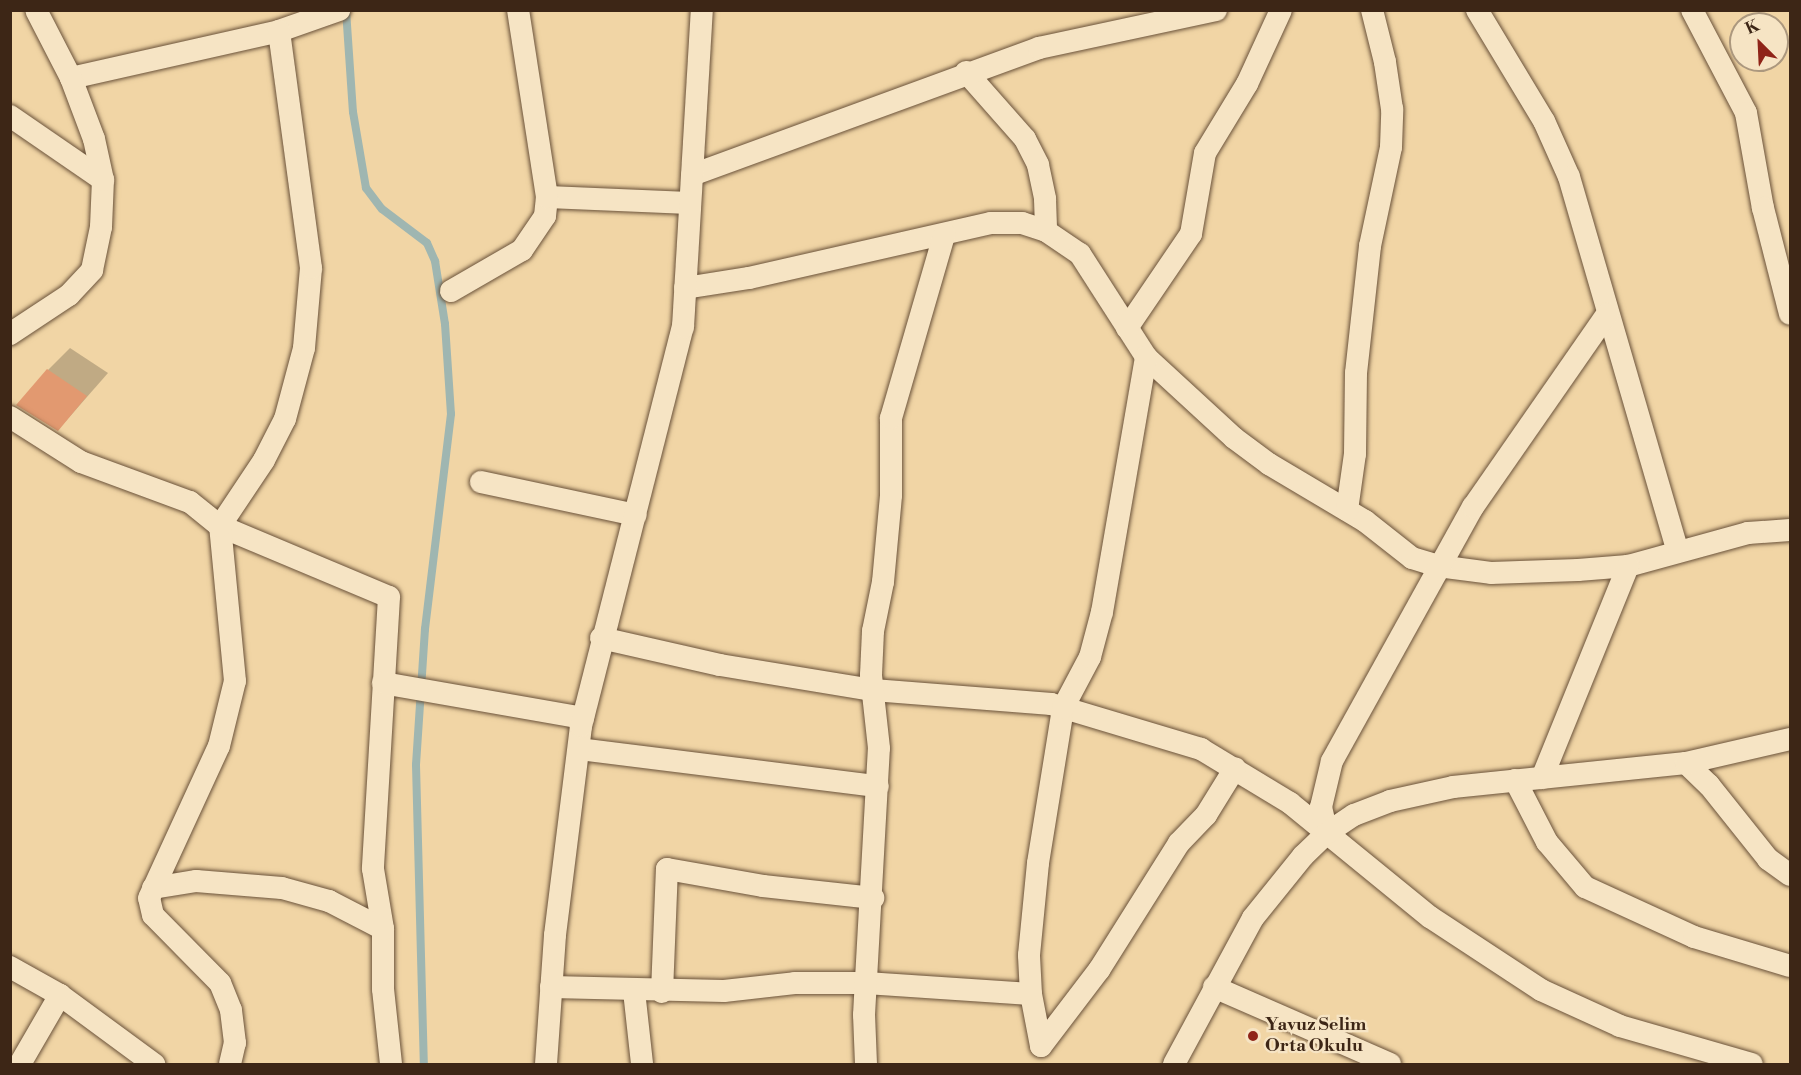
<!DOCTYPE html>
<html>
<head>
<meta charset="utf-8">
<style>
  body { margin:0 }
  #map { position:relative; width:1801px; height:1075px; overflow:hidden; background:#f1d5a5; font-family:"Libre Bodoni",serif }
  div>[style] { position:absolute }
  .shadow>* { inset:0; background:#0003 }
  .stream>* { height:8px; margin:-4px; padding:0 4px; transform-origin:4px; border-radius:4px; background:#9fb6b1 }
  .building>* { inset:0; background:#e29970 }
  .roads { filter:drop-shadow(0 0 2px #6a523a) drop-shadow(0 0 2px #6a523a) }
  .minor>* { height:22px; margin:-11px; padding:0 11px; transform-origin:11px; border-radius:11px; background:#f6e4c4 }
  .dots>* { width:16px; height:16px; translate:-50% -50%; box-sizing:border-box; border:3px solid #f6e4c4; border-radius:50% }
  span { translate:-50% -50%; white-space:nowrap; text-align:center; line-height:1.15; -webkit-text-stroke:4.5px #f6e4c4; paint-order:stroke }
  .poi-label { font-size:18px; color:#3d2616; font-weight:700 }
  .left { translate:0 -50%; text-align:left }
  .frame { position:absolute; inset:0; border:12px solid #3d2616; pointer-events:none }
  .north { position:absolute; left:1729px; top:12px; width:60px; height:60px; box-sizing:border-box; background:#f6e4c4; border:2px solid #ac987e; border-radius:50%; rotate:336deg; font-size:16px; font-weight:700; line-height:24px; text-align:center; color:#3d2616 }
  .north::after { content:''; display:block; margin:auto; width:21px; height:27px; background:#8f2418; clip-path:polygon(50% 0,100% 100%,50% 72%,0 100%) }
</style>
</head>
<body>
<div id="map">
  <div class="shadow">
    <i style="clip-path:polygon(70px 348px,108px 373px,58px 430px,48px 370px)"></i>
  </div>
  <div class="stream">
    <i style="left:346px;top:10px;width:102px;rotate:86.1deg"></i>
    <i style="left:353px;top:112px;width:77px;rotate:80.3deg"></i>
    <i style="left:366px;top:188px;width:26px;rotate:53deg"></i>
    <i style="left:382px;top:209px;width:56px;rotate:37.1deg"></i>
    <i style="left:427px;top:243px;width:20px;rotate:66deg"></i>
    <i style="left:435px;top:261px;width:64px;rotate:81deg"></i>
    <i style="left:445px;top:324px;width:90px;rotate:86.2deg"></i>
    <i style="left:451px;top:414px;width:217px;rotate:96.9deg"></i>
    <i style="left:425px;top:629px;width:136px;rotate:93.8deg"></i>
    <i style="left:416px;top:765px;width:299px;rotate:88.5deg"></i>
  </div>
  <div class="building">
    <i style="clip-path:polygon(47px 369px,87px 396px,58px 431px,16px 405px)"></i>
  </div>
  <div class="roads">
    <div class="minor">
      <i style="left:1477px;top:10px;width:130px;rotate:58.9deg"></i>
      <i style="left:1544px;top:121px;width:61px;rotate:65.9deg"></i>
      <i style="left:1569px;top:177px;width:390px;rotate:73.8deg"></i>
      <i style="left:1692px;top:10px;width:116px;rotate:62.3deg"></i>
      <i style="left:1746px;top:113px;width:97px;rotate:79.9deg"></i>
      <i style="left:1763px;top:208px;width:109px;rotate:75.7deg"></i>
      <i style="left:966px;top:72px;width:89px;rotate:48.6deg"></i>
      <i style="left:1025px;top:139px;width:29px;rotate:63deg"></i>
      <i style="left:1038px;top:165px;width:35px;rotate:78deg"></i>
      <i style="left:1045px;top:199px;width:32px;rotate:88deg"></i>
      <i style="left:71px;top:78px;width:213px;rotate:-12.7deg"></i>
      <i style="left:279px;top:31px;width:64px;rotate:-19.3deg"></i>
      <i style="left:10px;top:116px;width:113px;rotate:34.5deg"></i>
      <i style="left:692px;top:175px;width:370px;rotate:-20.1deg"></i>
      <i style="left:1039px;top:48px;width:181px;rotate:-12.1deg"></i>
      <i style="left:547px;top:197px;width:143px;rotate:2.4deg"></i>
      <i style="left:685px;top:288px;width:65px;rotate:-8.9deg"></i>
      <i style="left:749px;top:278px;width:248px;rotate:-12.8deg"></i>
      <i style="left:991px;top:223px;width:31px"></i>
      <i style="left:1022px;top:223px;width:25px;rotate:18deg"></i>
      <i style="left:1046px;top:231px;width:41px;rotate:34.1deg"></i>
      <i style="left:1080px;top:254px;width:122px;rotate:57.3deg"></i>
      <i style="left:1146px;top:357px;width:120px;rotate:42.6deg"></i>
      <i style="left:1234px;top:438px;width:44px;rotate:36.6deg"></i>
      <i style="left:1269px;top:464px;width:112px;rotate:30.7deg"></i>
      <i style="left:1365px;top:521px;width:60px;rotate:38.2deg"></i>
      <i style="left:1412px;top:558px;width:27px;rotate:17deg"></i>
      <i style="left:1438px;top:566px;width:53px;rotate:7.5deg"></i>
      <i style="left:1491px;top:573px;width:87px;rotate:-2deg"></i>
      <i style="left:1578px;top:570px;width:50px;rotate:-4.6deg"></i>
      <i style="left:1628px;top:566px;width:124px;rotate:-15.4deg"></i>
      <i style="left:1748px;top:533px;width:42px;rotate:-4.1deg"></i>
      <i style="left:451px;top:291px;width:82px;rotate:-30deg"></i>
      <i style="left:522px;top:250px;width:41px;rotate:-55.9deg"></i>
      <i style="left:545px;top:216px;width:19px;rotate:-84deg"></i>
      <i style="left:547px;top:197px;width:189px;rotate:-98.8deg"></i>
      <i style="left:1127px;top:328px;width:114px;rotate:-55.8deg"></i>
      <i style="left:1191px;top:234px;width:82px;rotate:-80.2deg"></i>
      <i style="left:1205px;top:153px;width:81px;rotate:-58.7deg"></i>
      <i style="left:1247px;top:84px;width:81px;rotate:-65.3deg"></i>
      <i style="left:10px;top:334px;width:71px;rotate:-33.5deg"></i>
      <i style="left:69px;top:295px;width:34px;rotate:-47deg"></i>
      <i style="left:92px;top:270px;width:44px;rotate:-78.2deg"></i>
      <i style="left:101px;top:227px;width:47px;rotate:-87.6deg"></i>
      <i style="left:103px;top:180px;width:42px;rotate:-102.4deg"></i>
      <i style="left:94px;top:139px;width:65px;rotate:-110.7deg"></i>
      <i style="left:71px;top:78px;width:76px;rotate:-117.2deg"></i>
      <i style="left:10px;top:417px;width:84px;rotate:32.4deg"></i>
      <i style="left:81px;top:462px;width:116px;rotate:20.2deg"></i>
      <i style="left:190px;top:502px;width:38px;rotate:39deg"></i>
      <i style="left:220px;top:526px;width:183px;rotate:22.8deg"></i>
      <i style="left:389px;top:597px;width:272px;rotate:93.4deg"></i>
      <i style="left:373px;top:869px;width:61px;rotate:80.5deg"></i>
      <i style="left:383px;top:929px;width:60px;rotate:90deg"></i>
      <i style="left:383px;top:989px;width:75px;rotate:83.9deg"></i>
      <i style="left:481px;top:482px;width:158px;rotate:12deg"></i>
      <i style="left:1347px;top:510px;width:57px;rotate:-81.9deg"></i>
      <i style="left:1355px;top:454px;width:81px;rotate:-89.3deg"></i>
      <i style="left:1356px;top:373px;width:128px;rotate:-83.7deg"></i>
      <i style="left:1370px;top:246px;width:101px;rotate:-78deg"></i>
      <i style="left:1391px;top:147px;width:38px;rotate:-88deg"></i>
      <i style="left:1392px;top:109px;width:48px;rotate:-98.5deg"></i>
      <i style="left:1385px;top:62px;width:54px;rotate:-104deg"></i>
      <i style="left:601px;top:638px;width:122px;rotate:12.8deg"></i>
      <i style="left:720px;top:665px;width:155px;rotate:9.3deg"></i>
      <i style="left:873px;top:690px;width:179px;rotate:4.5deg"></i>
      <i style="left:1051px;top:704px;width:157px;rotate:16.7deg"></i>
      <i style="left:1201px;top:749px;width:104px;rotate:31.2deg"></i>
      <i style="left:1290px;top:803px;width:181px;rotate:39.2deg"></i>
      <i style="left:1430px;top:917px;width:133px;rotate:33.3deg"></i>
      <i style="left:1541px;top:990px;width:87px;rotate:24.5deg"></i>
      <i style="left:1620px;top:1026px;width:137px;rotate:16.1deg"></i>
      <i style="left:383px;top:683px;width:203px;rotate:9.9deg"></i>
      <i style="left:579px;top:749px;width:301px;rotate:7.1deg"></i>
      <i style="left:1686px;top:763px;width:32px;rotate:44deg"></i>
      <i style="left:1709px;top:785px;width:95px;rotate:51.4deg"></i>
      <i style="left:1768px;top:859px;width:27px;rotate:36deg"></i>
      <i style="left:1542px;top:778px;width:229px;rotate:-67.9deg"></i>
      <i style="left:1515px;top:780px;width:70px;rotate:62.7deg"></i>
      <i style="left:1547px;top:842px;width:59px;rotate:49.8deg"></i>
      <i style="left:1585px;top:887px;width:120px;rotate:24.6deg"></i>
      <i style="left:1694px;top:937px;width:100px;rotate:16.8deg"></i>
      <i style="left:1327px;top:833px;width:27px;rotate:-103deg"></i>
      <i style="left:1321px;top:807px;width:47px;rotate:-76.6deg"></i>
      <i style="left:1332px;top:761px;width:291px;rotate:-61deg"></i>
      <i style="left:1473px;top:507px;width:235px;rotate:-55.2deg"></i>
      <i style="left:153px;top:888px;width:44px;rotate:-9.2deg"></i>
      <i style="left:196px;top:881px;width:86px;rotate:4.7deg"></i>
      <i style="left:282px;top:888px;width:49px;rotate:15.5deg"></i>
      <i style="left:329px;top:901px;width:61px;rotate:27.4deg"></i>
      <i style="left:10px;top:967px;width:57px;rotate:29.2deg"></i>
      <i style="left:60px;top:995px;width:117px;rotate:36.3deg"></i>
      <i style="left:551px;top:987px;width:173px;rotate:1.3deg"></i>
      <i style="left:724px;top:991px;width:71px;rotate:-6.4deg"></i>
      <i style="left:795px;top:983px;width:71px"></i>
      <i style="left:866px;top:983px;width:165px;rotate:3.8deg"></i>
      <i style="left:1214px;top:987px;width:192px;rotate:23.6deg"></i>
      <i style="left:634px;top:991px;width:73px;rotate:83.7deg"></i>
      <i style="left:662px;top:992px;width:123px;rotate:-87.7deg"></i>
      <i style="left:667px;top:869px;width:97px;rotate:10deg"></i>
      <i style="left:763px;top:886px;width:111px;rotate:6.2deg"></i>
      <i style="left:1041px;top:1046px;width:53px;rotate:-100.9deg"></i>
      <i style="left:1031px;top:994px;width:39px;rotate:-93deg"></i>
      <i style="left:1029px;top:955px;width:92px;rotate:-84.4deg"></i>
      <i style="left:1038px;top:863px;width:157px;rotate:-80.8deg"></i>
      <i style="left:1063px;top:708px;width:58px;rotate:-62.1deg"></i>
      <i style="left:1090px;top:657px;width:47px;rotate:-75.1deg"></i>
      <i style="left:1102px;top:612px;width:259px;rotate:-80.2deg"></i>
      <i style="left:1041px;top:1046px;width:96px;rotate:-52.7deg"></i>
      <i style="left:1099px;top:970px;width:150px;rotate:-57.8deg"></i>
      <i style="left:1179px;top:843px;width:39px;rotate:-46deg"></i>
      <i style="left:1206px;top:815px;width:55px;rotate:-58.3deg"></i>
      <i style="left:20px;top:1064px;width:80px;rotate:-59.9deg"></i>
      <i style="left:230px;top:1064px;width:22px;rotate:-77deg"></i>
      <i style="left:235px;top:1043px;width:33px;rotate:-97deg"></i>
      <i style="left:231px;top:1010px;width:29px;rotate:-112deg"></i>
      <i style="left:220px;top:983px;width:95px;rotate:-134.6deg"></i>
      <i style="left:153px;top:915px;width:17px;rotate:-103deg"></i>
      <i style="left:149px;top:898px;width:167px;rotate:-65.3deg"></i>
      <i style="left:219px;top:746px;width:67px;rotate:-76.2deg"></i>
      <i style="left:235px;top:681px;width:156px;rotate:-95.5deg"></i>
      <i style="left:220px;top:526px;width:79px;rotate:-56.3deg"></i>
      <i style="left:264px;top:460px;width:46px;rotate:-62.9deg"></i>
      <i style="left:285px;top:419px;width:73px;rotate:-75deg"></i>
      <i style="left:304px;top:348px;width:80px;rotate:-85deg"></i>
      <i style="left:311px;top:268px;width:239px;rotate:-97.7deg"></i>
      <i style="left:546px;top:1064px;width:129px;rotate:-86deg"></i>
      <i style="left:555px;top:935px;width:211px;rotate:-82.9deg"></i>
      <i style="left:581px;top:726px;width:412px;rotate:-75.7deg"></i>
      <i style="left:683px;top:327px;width:318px;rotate:-86.6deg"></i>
      <i style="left:866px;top:1064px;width:49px;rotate:-92.3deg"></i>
      <i style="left:864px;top:1015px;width:267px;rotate:-86.8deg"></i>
      <i style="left:879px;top:748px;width:73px;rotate:-96.3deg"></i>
      <i style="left:871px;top:675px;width:44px;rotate:-87.4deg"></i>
      <i style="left:873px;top:631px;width:50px;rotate:-78.5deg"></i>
      <i style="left:883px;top:582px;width:87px;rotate:-84.7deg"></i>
      <i style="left:891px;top:495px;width:77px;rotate:-90deg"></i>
      <i style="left:891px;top:418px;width:191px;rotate:-73.8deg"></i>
      <i style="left:1174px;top:1064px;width:166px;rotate:-61.6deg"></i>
      <i style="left:1253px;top:918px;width:80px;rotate:-51.1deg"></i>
      <i style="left:1303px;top:856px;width:33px;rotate:-44deg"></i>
      <i style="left:1327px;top:833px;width:32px;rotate:-34deg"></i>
      <i style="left:1354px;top:815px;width:39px;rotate:-21deg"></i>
      <i style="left:1390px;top:801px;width:65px;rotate:-12.5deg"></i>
      <i style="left:1453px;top:787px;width:234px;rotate:-5.9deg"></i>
      <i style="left:1686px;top:763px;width:107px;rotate:-13deg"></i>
    </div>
  </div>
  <div class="dots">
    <i style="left:1253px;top:1036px;background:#8f2418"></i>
  </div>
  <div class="poi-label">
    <span class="left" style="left:1265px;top:1036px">Yavuz Selim<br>Orta Okulu</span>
  </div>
  <div class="frame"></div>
  <div class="north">K</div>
</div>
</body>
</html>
